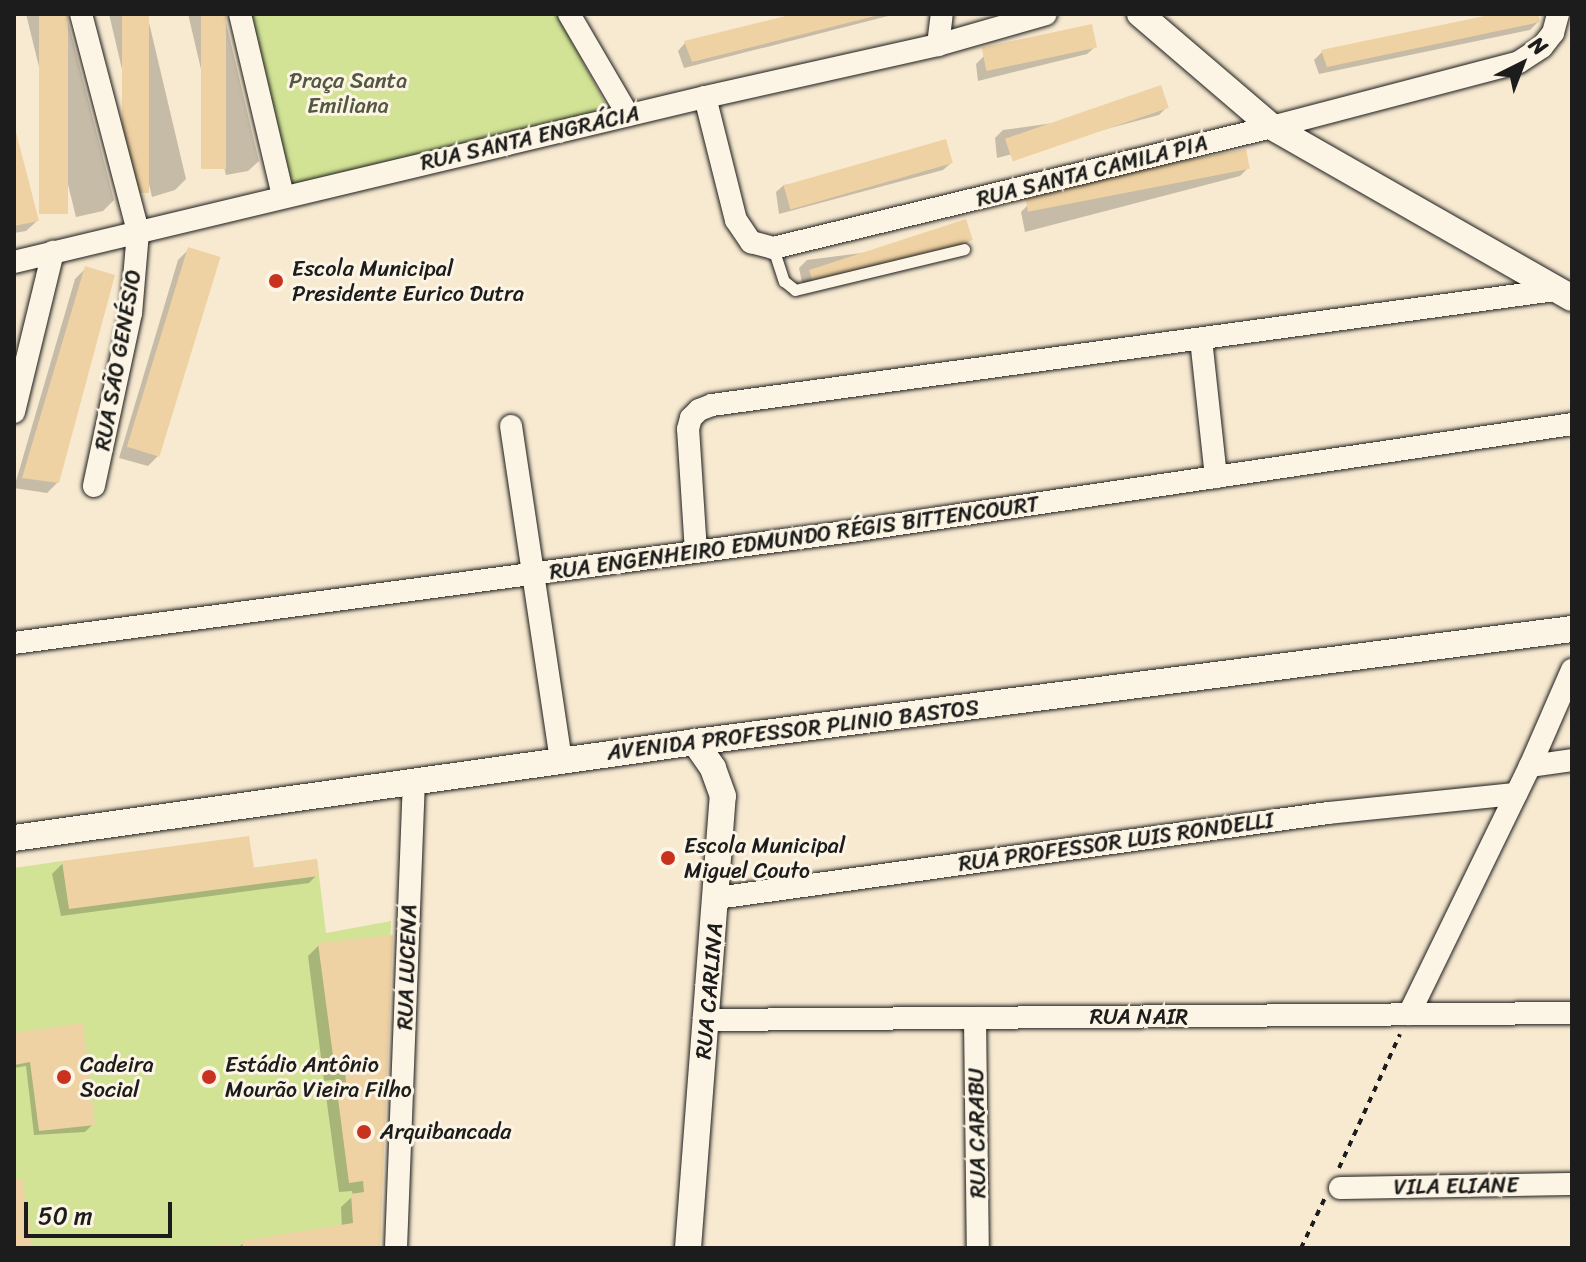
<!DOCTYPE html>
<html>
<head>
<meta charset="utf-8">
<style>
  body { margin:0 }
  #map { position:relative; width:1586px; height:1262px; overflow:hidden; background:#f8ead1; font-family:Sriracha,sans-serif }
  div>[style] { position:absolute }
  .green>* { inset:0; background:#d2e396 }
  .shadow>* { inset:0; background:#0003 }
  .building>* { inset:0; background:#efd2a3; transform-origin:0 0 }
  .path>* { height:4px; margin-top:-2px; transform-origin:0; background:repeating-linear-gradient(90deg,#1c1c1c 0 6px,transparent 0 12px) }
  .roads { filter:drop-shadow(0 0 2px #1c1c1c) drop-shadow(0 0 2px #1c1c1c) }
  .service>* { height:11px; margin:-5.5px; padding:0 5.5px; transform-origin:5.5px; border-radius:5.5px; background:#fcf5e5 }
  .minor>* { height:22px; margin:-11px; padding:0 11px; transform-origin:11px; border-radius:11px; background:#fcf5e5 }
  .tertiary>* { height:26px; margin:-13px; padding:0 13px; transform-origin:13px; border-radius:13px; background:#fcf5e5 }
  .dots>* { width:22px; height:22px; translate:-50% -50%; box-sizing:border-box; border:4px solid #fcf5e5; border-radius:50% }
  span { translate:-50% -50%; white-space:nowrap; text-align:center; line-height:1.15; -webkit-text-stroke:6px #fcf5e5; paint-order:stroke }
  .park-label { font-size:22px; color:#535841 }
  .street-label { font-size:22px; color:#1c1c1c }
  .poi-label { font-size:22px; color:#1c1c1c }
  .left { translate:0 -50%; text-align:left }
  .frame { position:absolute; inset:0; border:16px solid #1c1c1c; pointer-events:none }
  .north { position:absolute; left:1482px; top:24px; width:80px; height:80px; -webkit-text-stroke:6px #fcf5e5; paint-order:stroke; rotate:42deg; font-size:22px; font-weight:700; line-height:32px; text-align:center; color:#1c1c1c }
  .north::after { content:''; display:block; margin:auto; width:28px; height:36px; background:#1c1c1c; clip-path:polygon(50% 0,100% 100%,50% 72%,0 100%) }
  .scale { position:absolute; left:24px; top:1202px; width:148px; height:36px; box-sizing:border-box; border:4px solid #1c1c1c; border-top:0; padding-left:10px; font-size:24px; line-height:28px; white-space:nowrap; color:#1c1c1c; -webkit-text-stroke:6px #fcf5e5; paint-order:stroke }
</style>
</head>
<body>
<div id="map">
  <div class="green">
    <i style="clip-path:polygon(247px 14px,557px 14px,612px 116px,288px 186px)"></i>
    <i style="clip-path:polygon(317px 859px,326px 933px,391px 921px,380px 1248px,14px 1248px,14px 868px,62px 861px,67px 893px)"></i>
  </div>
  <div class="shadow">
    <i style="clip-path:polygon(26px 14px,66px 14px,114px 200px,103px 211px,76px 217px)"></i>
    <i style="clip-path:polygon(109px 14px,147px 14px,186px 179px,175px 190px,152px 197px)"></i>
    <i style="clip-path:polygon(188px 14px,224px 14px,259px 161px,248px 171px,226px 175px)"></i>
    <i style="clip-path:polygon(802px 14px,896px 14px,684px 68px,678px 51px,685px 43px)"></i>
    <i style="clip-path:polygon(1504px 14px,1536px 14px,1538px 22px,1530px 30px,1319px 74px,1314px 60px,1322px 52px)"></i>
    <i style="clip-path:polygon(1095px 47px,1087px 54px,978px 81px,976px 64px,984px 56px)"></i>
    <i style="clip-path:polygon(1167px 107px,1159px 115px,997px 158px,995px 138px,1003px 130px)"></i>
    <i style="clip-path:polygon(14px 128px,37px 221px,26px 231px,14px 233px)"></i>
    <i style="clip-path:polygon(951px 163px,943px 170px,779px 214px,776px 192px,784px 185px)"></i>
    <i style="clip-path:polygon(1248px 168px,1240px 176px,1025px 232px,1021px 212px,1029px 204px)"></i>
    <i style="clip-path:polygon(971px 239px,963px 247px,803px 287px,799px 268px,807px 260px)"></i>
    <i style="clip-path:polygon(189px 249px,159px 455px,148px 466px,119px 458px,178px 260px)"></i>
    <i style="clip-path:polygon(86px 268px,58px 482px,47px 493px,14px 488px,75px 279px)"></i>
    <i style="clip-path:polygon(63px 863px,248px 871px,317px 875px,309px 883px,61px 916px,52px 874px)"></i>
    <i style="clip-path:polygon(391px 937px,377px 1248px,238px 1248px,243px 1243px,342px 1229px,341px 1207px,353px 1196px,352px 1191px,339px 1192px,326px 1096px,335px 1087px,334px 1080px,324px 1081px,308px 956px,319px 945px)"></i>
    <i style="clip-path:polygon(14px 1033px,93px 1124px,85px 1132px,34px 1135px,26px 1066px,14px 1068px)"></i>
  </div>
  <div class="building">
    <i style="left:39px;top:14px;width:29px;height:200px"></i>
    <i style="left:122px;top:14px;width:27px;height:179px"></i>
    <i style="left:201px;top:14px;width:25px;height:155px"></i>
    <i style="clip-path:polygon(794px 14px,879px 15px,692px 62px,684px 41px)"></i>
    <i style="clip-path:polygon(1494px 14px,1538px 14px,1540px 22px,1327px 67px,1321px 50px)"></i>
    <i style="left:1092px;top:24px;width:24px;height:113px;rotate:78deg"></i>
    <i style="left:1161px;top:85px;width:24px;height:165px;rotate:71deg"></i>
    <i style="clip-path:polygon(14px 124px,39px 221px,14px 226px)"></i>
    <i style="left:946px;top:139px;width:25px;height:169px;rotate:74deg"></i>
    <i style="left:1246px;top:149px;width:20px;height:226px;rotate:79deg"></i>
    <i style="left:966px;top:219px;width:22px;height:165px;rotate:72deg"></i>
    <i style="left:188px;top:247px;width:34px;height:209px;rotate:17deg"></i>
    <i style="clip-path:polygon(85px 266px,115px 275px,59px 483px,22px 478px)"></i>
    <i style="clip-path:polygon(249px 836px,254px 868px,317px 859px,319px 876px,69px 909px,62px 861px)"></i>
    <i style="clip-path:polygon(393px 935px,380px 1248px,243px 1248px,242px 1241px,353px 1223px,351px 1194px,364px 1192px,363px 1181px,349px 1183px,336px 1083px,346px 1082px,345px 1070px,335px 1071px,318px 943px)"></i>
    <i style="clip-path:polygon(83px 1023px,95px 1125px,39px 1131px,30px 1062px,14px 1065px,14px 1033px)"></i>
    <i style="clip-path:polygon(23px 1179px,25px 1197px,33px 1248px,14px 1248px,14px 1180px)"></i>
    <i style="clip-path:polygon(232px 1243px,232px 1248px,205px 1248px,205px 1246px)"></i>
  </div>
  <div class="path">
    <i style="left:1339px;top:1168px;width:147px;rotate:-65.5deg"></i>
    <i style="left:1301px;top:1248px;width:55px;rotate:-64.4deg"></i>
  </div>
  <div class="roads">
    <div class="service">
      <i style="left:773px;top:248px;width:35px;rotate:72deg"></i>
      <i style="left:784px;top:281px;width:14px;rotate:39deg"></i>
      <i style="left:795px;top:290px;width:174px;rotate:-13.6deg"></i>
    </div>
    <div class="minor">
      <i style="left:81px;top:14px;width:225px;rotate:75.3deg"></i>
      <i style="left:138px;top:232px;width:81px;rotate:94.9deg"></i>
      <i style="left:131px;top:313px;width:177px;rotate:102.1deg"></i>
      <i style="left:240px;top:14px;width:187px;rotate:76.7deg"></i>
      <i style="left:569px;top:14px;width:117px;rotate:59.7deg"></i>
      <i style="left:938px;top:45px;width:31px;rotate:-83deg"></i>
      <i style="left:705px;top:97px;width:127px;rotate:75.9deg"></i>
      <i style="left:736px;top:220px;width:27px;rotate:56deg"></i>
      <i style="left:751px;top:242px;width:23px;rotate:15deg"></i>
      <i style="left:773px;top:248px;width:513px;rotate:-13.63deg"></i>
      <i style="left:1272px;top:127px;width:255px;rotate:-14.7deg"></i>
      <i style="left:1519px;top:62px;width:27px;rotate:-33deg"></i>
      <i style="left:1542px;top:47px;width:18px;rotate:-52deg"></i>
      <i style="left:1553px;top:33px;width:20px;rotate:-75deg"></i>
      <i style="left:14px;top:262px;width:710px;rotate:-13.43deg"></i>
      <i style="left:705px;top:97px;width:239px;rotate:-12.6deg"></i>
      <i style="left:938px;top:45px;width:112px;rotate:-16deg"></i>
      <i style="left:1201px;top:339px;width:139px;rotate:83.8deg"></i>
      <i style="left:14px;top:412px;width:165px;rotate:-76.3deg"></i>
      <i style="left:511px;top:426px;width:339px;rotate:81.5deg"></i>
      <i style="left:696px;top:552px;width:123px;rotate:-93.7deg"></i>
      <i style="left:688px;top:429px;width:11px;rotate:-75deg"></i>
      <i style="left:691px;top:418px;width:11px;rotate:-45deg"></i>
      <i style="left:699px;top:410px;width:14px;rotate:-21deg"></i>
      <i style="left:712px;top:405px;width:851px;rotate:-7.77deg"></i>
      <i style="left:14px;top:643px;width:845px;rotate:-7.61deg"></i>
      <i style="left:852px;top:531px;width:728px;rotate:-8.45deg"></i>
      <i style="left:1530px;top:766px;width:42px;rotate:-8.1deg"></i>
      <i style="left:717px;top:898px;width:617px;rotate:-7.92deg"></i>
      <i style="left:1328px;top:813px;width:189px;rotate:-5.8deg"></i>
      <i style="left:1409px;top:1014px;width:276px;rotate:-64deg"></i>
      <i style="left:1530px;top:766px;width:105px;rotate:-66.4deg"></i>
      <i style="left:975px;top:1018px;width:230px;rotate:89.3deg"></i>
      <i style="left:707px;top:1020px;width:865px;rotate:-0.46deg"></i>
      <i style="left:1340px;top:1188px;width:232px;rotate:-1deg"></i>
      <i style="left:396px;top:1248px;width:465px;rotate:-87.8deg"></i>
    </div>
    <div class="tertiary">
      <i style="left:1140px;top:14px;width:174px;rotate:40.6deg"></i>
      <i style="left:1272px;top:127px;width:345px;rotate:29.7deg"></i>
      <i style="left:14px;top:838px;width:688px;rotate:-8.02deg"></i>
      <i style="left:695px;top:742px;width:884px;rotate:-7.34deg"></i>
      <i style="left:688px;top:1248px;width:453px;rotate:-85.6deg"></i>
      <i style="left:723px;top:796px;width:30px;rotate:-110deg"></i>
      <i style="left:713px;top:768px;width:32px;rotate:-125deg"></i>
    </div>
  </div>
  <div class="dots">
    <i style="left:276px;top:281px;background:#c8321e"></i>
    <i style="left:668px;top:858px;background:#c8321e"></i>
    <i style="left:64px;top:1077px;background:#c8321e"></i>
    <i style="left:209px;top:1077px;background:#c8321e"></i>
    <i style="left:364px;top:1132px;background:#c8321e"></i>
  </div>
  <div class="park-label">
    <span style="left:348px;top:93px">Praça Santa<br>Emiliana</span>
  </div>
  <div class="street-label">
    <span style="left:530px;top:138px;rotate:-13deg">RUA SANTA ENGRÁCIA</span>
    <span style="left:1092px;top:171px;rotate:-14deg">RUA SANTA CAMILA PIA</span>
    <span style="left:118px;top:360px;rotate:-80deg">RUA SÃO GENÉSIO</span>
    <span style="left:794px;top:538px;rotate:-8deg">RUA ENGENHEIRO EDMUNDO RÉGIS BITTENCOURT</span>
    <span style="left:793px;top:730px;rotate:-7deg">AVENIDA PROFESSOR PLINIO BASTOS</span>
    <span style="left:1116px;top:842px;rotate:-8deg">RUA PROFESSOR LUIS RONDELLI</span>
    <span style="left:407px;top:967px;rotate:-88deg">RUA LUCENA</span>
    <span style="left:709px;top:991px;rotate:-85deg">RUA CARLINA</span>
    <span style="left:1139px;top:1017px">RUA NAIR</span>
    <span style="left:977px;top:1133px;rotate:-91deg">RUA CARABU</span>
    <span style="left:1456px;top:1186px;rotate:-1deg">VILA ELIANE</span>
  </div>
  <div class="poi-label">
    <span class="left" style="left:292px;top:281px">Escola Municipal<br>Presidente Eurico Dutra</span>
    <span class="left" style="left:684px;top:858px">Escola Municipal<br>Miguel Couto</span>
    <span class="left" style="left:80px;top:1077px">Cadeira<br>Social</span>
    <span class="left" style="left:225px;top:1077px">Estádio Antônio<br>Mourão Vieira Filho</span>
    <span class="left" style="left:380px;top:1132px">Arquibancada</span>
  </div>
  <div class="frame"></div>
  <div class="north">N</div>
  <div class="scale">50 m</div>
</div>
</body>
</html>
